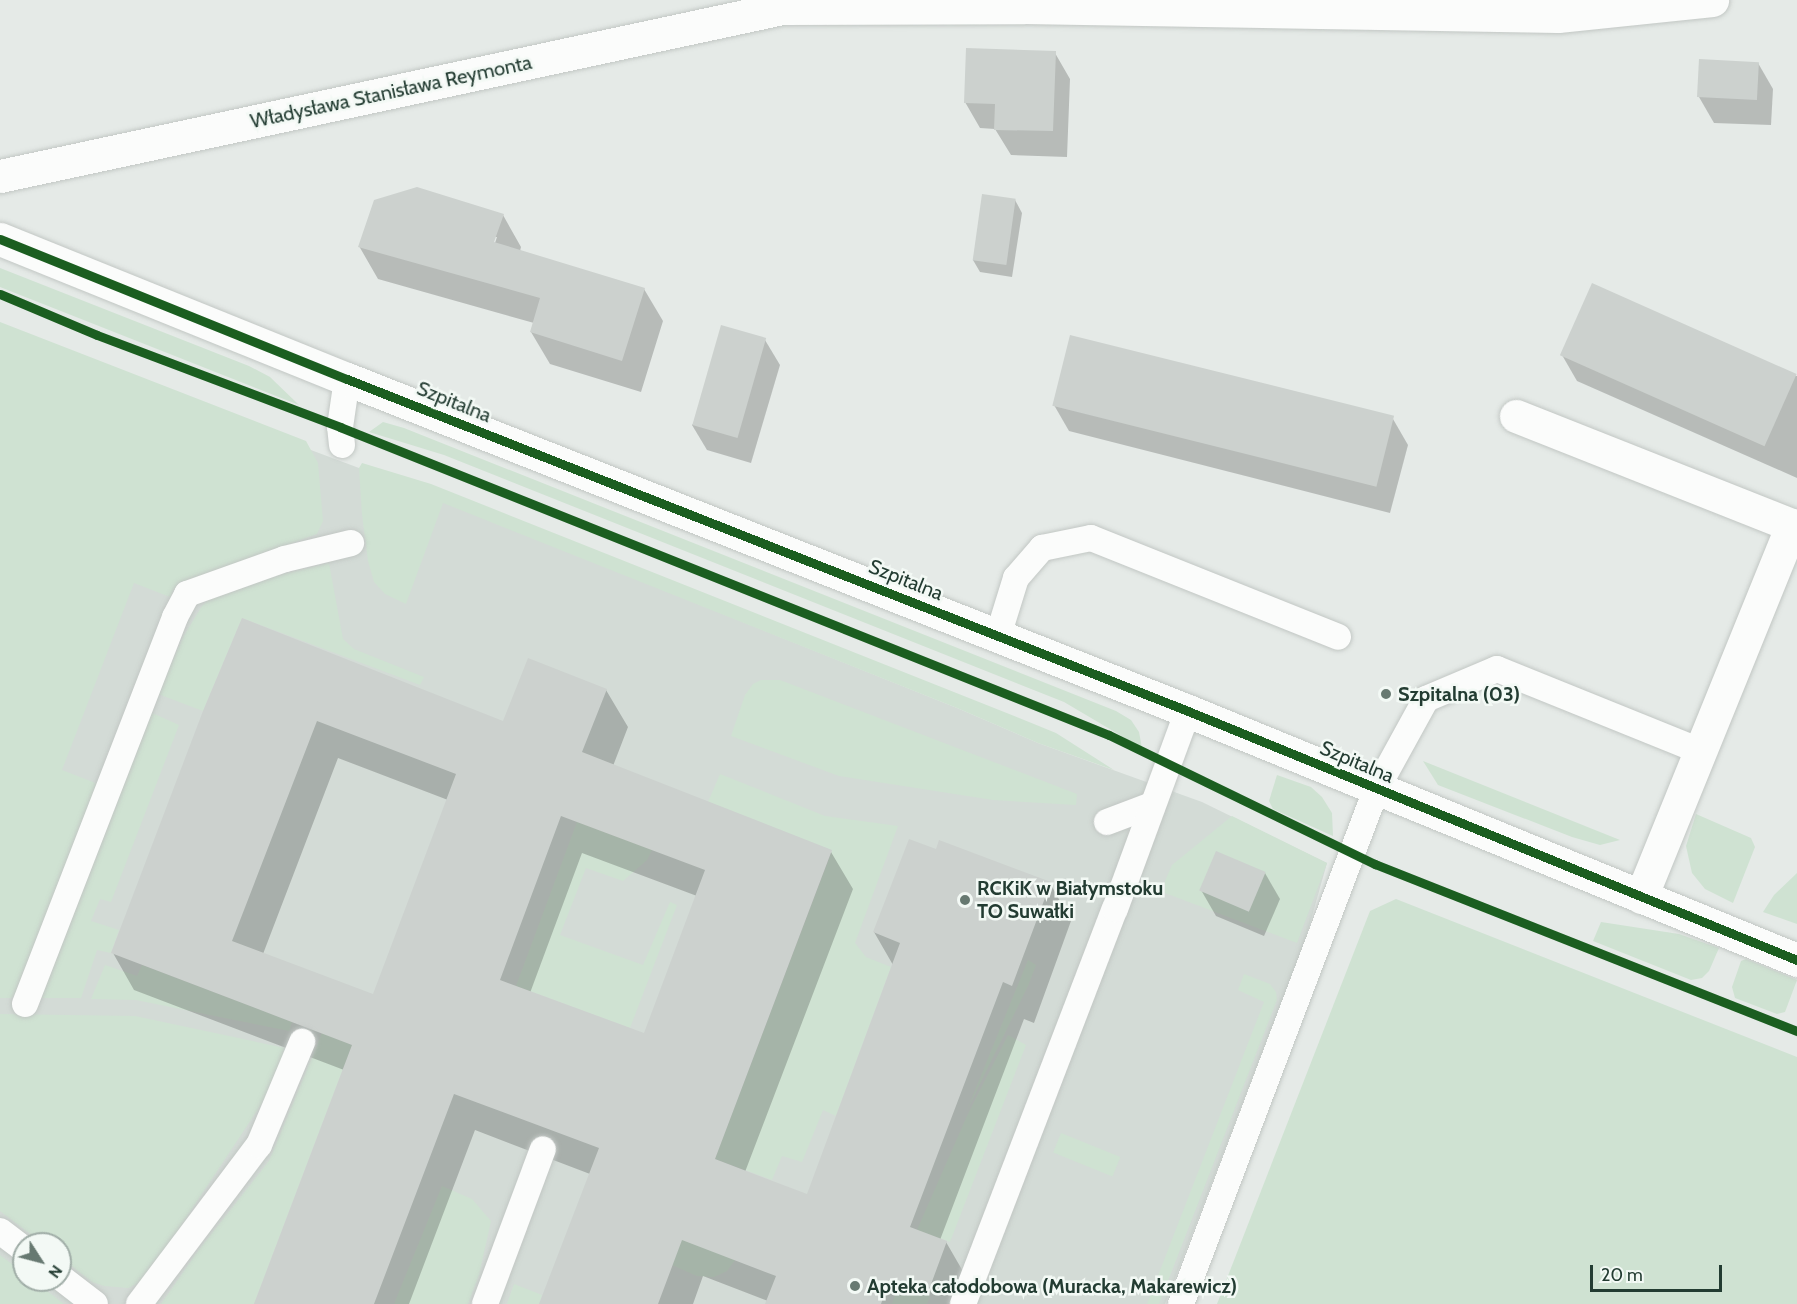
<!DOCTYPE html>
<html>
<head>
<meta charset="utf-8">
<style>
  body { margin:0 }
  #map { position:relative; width:1797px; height:1304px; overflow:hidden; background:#e5eae7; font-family:Cabin,sans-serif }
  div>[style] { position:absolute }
  .built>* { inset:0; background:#d3dbd6 }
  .green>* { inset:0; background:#cfe2d2; transform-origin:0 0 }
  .shadow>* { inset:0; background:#0003 }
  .building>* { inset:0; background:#ccd1ce; transform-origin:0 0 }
  .roads { filter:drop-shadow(0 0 2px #c2c7c4) drop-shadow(0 0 2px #c2c7c4) }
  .lane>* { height:26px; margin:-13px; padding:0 13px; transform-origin:13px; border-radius:13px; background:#fbfcfb }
  .street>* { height:33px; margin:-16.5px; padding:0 16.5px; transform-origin:16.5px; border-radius:16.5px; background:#fbfcfb }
  .secondary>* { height:33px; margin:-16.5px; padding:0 16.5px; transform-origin:16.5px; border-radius:16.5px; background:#fbfcfb }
  .cycleway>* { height:9px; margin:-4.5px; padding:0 4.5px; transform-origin:4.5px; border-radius:4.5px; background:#1b5e20 }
  .dots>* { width:16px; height:16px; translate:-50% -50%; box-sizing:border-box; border:3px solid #f3f9f5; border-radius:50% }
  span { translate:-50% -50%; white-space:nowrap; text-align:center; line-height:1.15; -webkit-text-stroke:5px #f3f9f5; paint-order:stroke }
  .street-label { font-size:20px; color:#233c32 }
  .poi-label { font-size:20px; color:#233c32; font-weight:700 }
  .left { translate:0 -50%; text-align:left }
  .north { position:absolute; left:12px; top:1232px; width:60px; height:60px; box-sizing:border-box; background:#f3f9f5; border:2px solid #a0ada7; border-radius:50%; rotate:126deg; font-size:16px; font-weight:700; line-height:24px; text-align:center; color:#233c32 }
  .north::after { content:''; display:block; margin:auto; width:21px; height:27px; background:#677971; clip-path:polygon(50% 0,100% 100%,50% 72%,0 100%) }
  .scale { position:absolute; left:1590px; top:1265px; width:132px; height:27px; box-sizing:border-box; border:3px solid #233c32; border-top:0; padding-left:8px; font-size:18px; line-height:21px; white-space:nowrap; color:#233c32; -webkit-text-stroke:4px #f3f9f5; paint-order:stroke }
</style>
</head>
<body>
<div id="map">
  <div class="built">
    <i style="clip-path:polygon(evenodd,0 334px,359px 468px,957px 708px,1038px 743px,1202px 802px,1327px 863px,1305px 941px,1165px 1304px,0 1304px,0 334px,24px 1244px,60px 1244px,60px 1280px,24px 1280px,24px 1244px)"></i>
  </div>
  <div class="green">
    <i style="clip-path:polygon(0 268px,249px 366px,270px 377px,299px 405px,0 287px)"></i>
    <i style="clip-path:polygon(0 322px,306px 441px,318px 463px,323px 521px,317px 534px,187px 582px,174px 589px,170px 597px,134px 583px,62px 770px,98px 784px,17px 993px,11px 998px,0 998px)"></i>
    <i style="clip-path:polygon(383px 422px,404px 428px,1116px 711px,1131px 720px,1139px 732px,1142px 748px,1064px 702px,444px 455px,369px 432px)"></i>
    <i style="clip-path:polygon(362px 463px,431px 484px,1029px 722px,1056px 733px,1114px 770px,1038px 743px,957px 708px,443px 503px,406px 604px,385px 594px,374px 582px,368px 561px,362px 515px,359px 468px)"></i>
    <i style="clip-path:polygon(329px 563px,343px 639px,354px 649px,424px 677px,420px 685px,242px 618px,203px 711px,158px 694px,183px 637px,202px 606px,209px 599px,259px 580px)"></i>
    <i style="clip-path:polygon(761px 680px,780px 680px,1077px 794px,1076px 805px,993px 800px,839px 776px,731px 736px,745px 695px,753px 684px)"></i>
    <i style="clip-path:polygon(150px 712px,179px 725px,111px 902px,100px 899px,91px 921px,119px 930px,111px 953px,97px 950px,81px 998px,38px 998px)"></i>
    <i style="clip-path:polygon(1423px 761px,1620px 840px,1600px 845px,1572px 837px,1438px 785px)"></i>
    <i style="clip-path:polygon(720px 774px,825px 816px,898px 826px,855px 943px,866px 957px,891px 967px,836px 1116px,823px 1110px,802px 1162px,782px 1156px,772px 1180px,715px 1159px,832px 851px,708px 802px)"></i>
    <i style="clip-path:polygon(1277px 775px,1311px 787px,1322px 797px,1332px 813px,1333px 836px,1273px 809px,1269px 801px)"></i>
    <i style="clip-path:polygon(1696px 814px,1751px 838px,1755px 847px,1733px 903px,1705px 889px,1692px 873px,1686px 846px)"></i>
    <i style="clip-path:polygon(1232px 816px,1327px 863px,1297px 943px,1165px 893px,1165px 881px,1172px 865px)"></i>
    <i style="clip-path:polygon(577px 822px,652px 850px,647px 860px,623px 881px,586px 868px,560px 935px,643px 965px,670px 902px,677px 905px,630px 1028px,516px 986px)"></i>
    <i style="clip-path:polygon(1797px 873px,1797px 924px,1763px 912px,1774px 895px)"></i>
    <i style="clip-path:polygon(1396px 899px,1797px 1057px,1797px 1304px,1217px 1304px,1370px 911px)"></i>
    <i style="clip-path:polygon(1601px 922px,1679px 934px,1719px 948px,1709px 971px,1702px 978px,1691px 980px,1593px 941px)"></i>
    <i style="clip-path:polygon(1746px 959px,1797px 980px,1785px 1012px,1777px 1014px,1735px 998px,1732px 987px,1741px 961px)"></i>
    <i style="clip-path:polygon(1028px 960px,1036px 965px,1028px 986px,967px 1110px)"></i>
    <i style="clip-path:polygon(105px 965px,137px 976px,142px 965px,292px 1022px,289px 1031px,136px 1000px,91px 999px)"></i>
    <i style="clip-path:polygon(1244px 974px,1270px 984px,1276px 992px,1277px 1000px,1159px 1304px,1147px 1304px,1264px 1002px,1238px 990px)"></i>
    <i style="clip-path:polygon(0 1014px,135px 1016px,285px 1048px,274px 1085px,145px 1280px,128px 1288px,104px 1286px,92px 1282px,60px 1257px,60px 1244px,43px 1244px,0 1211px)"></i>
    <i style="clip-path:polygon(322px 1033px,352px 1045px,254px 1304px,161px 1304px,197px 1252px,269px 1161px)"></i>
    <i style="clip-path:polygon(1008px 1035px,1026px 1045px,950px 1242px,917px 1230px,967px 1116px)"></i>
    <i style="left:1061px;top:1133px;width:64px;height:21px;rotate:22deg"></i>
    <i style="clip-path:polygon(704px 1181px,728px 1257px,735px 1260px,727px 1271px,714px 1277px,697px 1276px,672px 1265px)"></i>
    <i style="clip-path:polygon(442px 1186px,472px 1199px,491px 1221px,479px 1275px,468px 1304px,394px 1304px)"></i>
    <i style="clip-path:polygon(0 1255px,24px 1273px,24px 1280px,33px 1280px,64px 1304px,0 1304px)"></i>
    <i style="clip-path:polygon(514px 1284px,542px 1295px,539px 1304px,507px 1304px)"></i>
    <i style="clip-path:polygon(899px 1285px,930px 1296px,927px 1304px,892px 1304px)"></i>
  </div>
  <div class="shadow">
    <i style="clip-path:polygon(1055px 53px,1070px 79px,1067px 157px,1011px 155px,995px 129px,980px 128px,965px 102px)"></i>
    <i style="clip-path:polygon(1758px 63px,1773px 89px,1771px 125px,1714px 123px,1699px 97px)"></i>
    <i style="clip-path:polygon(1015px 200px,1022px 213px,1012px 277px,980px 272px,973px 260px)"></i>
    <i style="clip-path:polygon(evenodd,503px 215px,521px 247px,520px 251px,644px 289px,663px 321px,641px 392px,550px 364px,531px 332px,534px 323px,378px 279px,359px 246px,503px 215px,494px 237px,497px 237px,493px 249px,494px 237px)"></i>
    <i style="clip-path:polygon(765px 340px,780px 365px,751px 463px,707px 450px,692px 425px)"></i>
    <i style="clip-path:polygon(1562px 355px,1797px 376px,1797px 478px,1577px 381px)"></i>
    <i style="clip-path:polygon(1054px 405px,1393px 419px,1408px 445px,1390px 513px,1069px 431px)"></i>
    <i style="clip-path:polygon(evenodd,606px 690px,628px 727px,613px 766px,831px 852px,853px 889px,745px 1172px,808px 1196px,893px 965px,874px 932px,1050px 883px,1071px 921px,1034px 1023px,1024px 1019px,940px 1240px,946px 1242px,968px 1280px,959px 1304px,766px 1304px,768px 1301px,703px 1276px,693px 1304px,541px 1304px,590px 1174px,475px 1130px,409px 1304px,255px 1304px,344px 1070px,134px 990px,113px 953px,204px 712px,504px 723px,606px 690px,338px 758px,448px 800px,374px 996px,263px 954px,338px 758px,606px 690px,582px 853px,697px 896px,645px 1035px,530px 993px,582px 853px)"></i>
    <i style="clip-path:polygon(1265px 873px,1280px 899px,1264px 936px,1216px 916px,1201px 890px)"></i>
  </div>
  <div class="building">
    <i style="clip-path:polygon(966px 48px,1056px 51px,1053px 131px,994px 130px,995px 104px,964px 103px)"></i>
    <i style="left:1699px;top:59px;width:60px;height:38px;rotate:3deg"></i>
    <i style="clip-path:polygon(417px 187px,504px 214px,494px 242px,645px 288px,622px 361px,530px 332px,540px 298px,358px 247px,374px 200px)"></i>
    <i style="left:982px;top:194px;width:34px;height:67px;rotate:8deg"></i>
    <i style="left:1592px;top:283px;width:224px;height:79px;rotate:24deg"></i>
    <i style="left:721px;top:325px;width:47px;height:104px;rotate:16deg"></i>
    <i style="left:1070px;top:335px;width:334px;height:73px;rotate:14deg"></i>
    <i style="clip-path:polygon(evenodd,242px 618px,503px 721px,528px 658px,607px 689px,582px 752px,832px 850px,715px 1159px,807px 1194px,900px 943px,873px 932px,909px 839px,936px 849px,939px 840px,1051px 882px,1012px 986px,1003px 982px,910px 1227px,947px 1241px,927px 1295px,889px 1281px,881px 1304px,765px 1304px,776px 1276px,682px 1240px,658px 1304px,539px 1304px,599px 1148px,454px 1094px,374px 1304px,254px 1304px,352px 1045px,111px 953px,203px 711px,242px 618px,317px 721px,456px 774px,373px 994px,232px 941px,317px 721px,242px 618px,561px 816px,705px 870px,644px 1033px,500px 980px,561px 816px)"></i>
    <i style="left:1216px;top:851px;width:54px;height:43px;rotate:23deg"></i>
  </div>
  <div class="roads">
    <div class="lane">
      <i style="left:342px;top:445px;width:18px;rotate:-96deg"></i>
      <i style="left:340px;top:427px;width:49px;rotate:-81.7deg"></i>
      <i style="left:998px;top:636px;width:61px;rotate:-72.8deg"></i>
      <i style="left:1016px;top:578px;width:40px;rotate:-49deg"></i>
      <i style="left:1042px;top:548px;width:50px;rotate:-11.5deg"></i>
      <i style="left:1091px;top:538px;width:266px;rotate:21.8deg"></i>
      <i style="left:1107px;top:822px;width:48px;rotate:-20.7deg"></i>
      <i style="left:25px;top:1004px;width:415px;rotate:-68.8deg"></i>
      <i style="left:175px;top:617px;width:26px;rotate:-62deg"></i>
      <i style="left:187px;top:594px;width:104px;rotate:-19.7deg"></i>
      <i style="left:285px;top:559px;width:68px;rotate:-13.6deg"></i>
      <i style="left:0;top:1231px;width:30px;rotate:37deg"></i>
      <i style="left:60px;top:1277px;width:44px;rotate:37.6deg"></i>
      <i style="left:139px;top:1304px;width:199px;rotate:-53deg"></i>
      <i style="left:259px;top:1145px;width:112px;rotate:-67.3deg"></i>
      <i style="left:485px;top:1304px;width:165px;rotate:-69.5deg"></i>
      <i style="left:963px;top:1304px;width:423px;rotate:-69deg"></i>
      <i style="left:1115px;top:909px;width:211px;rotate:-69.8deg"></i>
      <i style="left:1181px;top:1304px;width:550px;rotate:-69.22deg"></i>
      <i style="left:1376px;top:790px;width:104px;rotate:-61.2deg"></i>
      <i style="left:1426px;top:699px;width:77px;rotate:-22.9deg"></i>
      <i style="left:1497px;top:669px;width:219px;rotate:22deg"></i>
    </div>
    <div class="street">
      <i style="left:0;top:176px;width:800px;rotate:-12.12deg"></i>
      <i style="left:782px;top:8px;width:241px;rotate:-0.2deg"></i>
      <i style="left:1023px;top:7px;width:535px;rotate:0.96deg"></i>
      <i style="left:1558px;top:16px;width:155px;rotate:-5.9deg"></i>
      <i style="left:1516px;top:416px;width:297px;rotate:21.6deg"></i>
      <i style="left:1641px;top:897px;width:401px;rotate:-67.9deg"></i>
      <i style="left:1792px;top:525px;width:5px;rotate:22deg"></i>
    </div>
    <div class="secondary">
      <i style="left:0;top:239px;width:374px;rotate:22deg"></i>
      <i style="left:347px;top:379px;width:904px;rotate:21.54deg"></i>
      <i style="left:1188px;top:711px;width:658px;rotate:22.24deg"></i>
    </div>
  </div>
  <div class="cycleway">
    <i style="left:0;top:239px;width:374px;rotate:22deg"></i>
    <i style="left:347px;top:379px;width:904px;rotate:21.54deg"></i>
    <i style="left:1188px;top:711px;width:658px;rotate:22.24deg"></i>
    <i style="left:0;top:294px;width:105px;rotate:22.9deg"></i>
    <i style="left:97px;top:335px;width:260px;rotate:20.7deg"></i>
    <i style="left:340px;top:427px;width:828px;rotate:21.83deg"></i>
    <i style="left:1109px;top:735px;width:296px;rotate:25.9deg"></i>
    <i style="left:1375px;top:864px;width:454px;rotate:21.6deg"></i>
  </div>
  <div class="dots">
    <i style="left:1386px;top:694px;background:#677971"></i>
    <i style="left:965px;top:900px;background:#677971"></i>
    <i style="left:855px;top:1286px;background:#677971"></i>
  </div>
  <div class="street-label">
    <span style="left:391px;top:92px;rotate:-12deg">Władysława Stanisława Reymonta</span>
    <span style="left:454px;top:402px;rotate:22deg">Szpitalna</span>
    <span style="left:906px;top:580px;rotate:22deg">Szpitalna</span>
    <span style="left:1357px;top:762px;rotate:23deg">Szpitalna</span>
  </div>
  <div class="poi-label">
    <span class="left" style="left:1398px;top:694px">Szpitalna (03)</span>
    <span class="left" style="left:977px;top:900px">RCKiK w Białymstoku<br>TO Suwałki</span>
    <span class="left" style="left:867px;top:1286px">Apteka całodobowa (Muracka, Makarewicz)</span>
  </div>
  <div class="north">N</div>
  <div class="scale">20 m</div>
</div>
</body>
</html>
